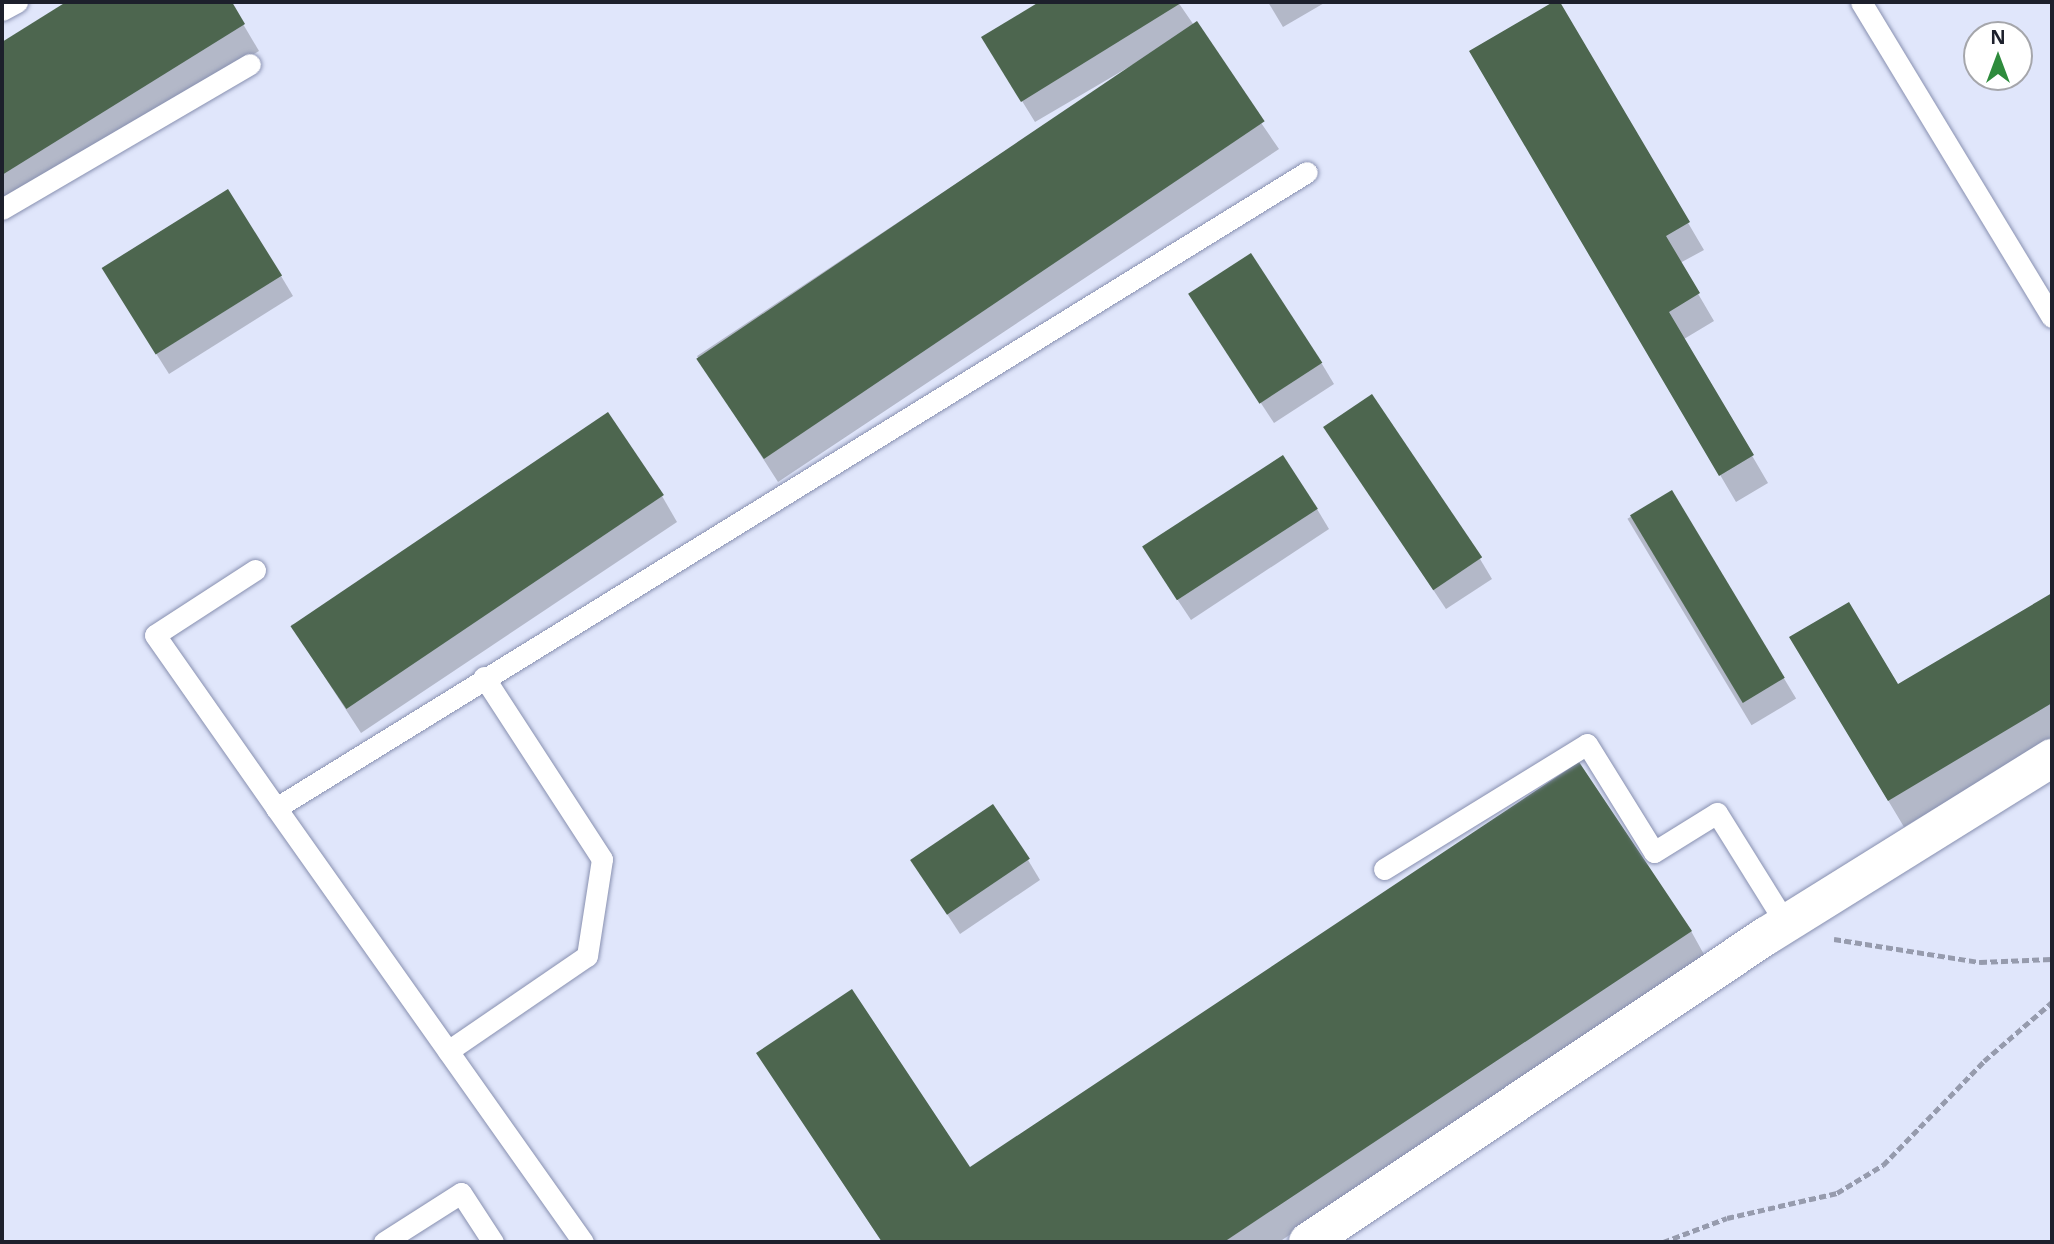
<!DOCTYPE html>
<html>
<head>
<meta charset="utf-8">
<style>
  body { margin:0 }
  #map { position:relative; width:2054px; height:1244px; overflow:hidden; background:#e0e6fb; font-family:"Open Sans",sans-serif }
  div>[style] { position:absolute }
  .shadow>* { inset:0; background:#0003; transform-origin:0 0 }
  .building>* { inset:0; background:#4d664f; transform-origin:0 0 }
  .path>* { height:4.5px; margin-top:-2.25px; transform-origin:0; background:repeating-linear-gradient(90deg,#969bad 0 7px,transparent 0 10.5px) }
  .roads { filter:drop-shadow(0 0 2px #8890b0) drop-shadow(0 0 2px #8890b0) }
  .lane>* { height:21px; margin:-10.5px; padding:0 10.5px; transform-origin:10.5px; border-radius:10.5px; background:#fff }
  .street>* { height:38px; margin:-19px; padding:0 19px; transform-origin:19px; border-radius:19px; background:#fff }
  span { translate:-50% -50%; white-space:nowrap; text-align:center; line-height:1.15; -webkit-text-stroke:7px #fff; paint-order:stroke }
  .frame { position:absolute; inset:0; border:4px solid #1d202c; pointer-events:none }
  .north { position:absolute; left:1963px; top:21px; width:70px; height:70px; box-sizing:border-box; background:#fff; border:2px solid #a5a6ab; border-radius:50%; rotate:0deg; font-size:19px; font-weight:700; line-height:28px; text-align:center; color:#1d202c }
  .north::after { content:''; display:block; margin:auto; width:24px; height:32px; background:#2e8b3c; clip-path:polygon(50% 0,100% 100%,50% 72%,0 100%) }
</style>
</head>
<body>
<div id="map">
  <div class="shadow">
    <i style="clip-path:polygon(70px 2px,230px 2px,259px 51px,2px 211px,2px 44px)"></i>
    <i style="clip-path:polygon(1042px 2px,1178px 2px,1279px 149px,778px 482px,697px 356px,1151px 54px,1035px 122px,983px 38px)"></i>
    <i style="clip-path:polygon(1268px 2px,1326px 2px,1283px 27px)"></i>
    <i style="clip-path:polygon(1558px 2px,1704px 250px,1680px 263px,1714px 321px,1684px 339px,1768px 483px,1736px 502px,1471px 52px)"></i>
    <i style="clip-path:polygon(281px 276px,293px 296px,169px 374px,116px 290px)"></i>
    <i style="clip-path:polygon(1203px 315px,1322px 364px,1334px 384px,1274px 423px)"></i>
    <i style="clip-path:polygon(1338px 447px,1480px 559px,1492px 579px,1446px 609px)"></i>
    <i style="left:1672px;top:492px;width:241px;height:52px;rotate:59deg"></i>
    <i style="clip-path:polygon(662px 496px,677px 522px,361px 733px,291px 625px)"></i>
    <i style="clip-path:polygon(1317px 509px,1329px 529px,1191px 620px,1157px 569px)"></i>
    <i style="clip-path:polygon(2052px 595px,2052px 739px,1904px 827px,1807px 665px,1898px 687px)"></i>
    <i style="clip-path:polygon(1028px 860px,1040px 880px,960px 934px,925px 880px)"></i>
    <i style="clip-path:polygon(1691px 931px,1706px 958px,1279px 1242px,882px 1242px,758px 1054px,970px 1169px)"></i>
  </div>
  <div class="building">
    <i style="clip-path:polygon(66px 2px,232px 2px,245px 24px,2px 175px,2px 42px)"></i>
    <i style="clip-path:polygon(1039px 2px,1180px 2px,1181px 3px,1021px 102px,981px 37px)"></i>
    <i style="clip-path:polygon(1553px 2px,1560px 2px,1690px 222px,1666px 236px,1700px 293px,1669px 312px,1754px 455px,1719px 476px,1469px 51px)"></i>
    <i style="left:1197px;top:21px;width:121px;height:604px;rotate:56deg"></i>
    <i style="left:228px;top:189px;width:102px;height:149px;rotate:58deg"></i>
    <i style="left:1251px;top:253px;width:131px;height:75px;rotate:57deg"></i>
    <i style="left:1372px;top:394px;width:197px;height:59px;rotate:56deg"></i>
    <i style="left:608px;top:412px;width:100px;height:383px;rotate:56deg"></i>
    <i style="left:1283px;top:455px;width:64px;height:168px;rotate:57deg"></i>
    <i style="left:1672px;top:490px;width:219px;height:49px;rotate:59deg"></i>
    <i style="clip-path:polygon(2052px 593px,2052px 703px,1888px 801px,1789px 637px,1849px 602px,1898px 684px)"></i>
    <i style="clip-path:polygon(1579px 762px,1692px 931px,1224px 1242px,882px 1242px,756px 1053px,852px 989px,970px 1167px)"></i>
    <i style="left:993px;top:804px;width:66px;height:100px;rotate:56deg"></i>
  </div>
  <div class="path">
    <i style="left:1834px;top:939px;width:148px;rotate:9deg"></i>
    <i style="left:1980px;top:962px;width:72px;rotate:-2.4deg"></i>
    <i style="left:1663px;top:1242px;width:68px;rotate:-20.6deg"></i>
    <i style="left:1727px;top:1218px;width:113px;rotate:-12.8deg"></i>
    <i style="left:1837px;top:1193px;width:54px;rotate:-31.3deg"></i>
    <i style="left:1883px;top:1165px;width:145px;rotate:-45.8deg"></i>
    <i style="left:1984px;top:1061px;width:90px;rotate:-40.9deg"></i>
  </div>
  <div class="roads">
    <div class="lane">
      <i style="left:1861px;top:2px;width:368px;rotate:58.8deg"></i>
      <i style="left:2px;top:10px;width:17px;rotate:-28deg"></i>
      <i style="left:2px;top:209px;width:287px;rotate:-30.3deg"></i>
      <i style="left:255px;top:570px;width:119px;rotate:147deg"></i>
      <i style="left:155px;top:635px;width:211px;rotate:55deg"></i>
      <i style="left:1384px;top:869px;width:238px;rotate:-31.6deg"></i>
      <i style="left:1587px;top:744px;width:127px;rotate:58.2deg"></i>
      <i style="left:1654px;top:852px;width:74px;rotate:-31.8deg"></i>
      <i style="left:1717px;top:813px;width:131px;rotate:58.1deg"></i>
      <i style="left:448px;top:1051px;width:168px;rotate:-34.4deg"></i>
      <i style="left:587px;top:956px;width:98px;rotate:-81.2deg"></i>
      <i style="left:602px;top:859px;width:217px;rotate:-123deg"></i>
      <i style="left:384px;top:1242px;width:91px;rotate:-32.5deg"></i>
      <i style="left:461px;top:1193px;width:59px;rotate:56.9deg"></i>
      <i style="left:583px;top:1242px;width:532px;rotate:-125.27deg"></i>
      <i style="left:276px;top:808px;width:1211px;rotate:-31.67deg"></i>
    </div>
    <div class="street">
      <i style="left:1308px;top:1242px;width:551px;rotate:-33.75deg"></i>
      <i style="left:1766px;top:936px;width:337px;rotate:-31.9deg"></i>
    </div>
  </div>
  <div class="frame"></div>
  <div class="north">N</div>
</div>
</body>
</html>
